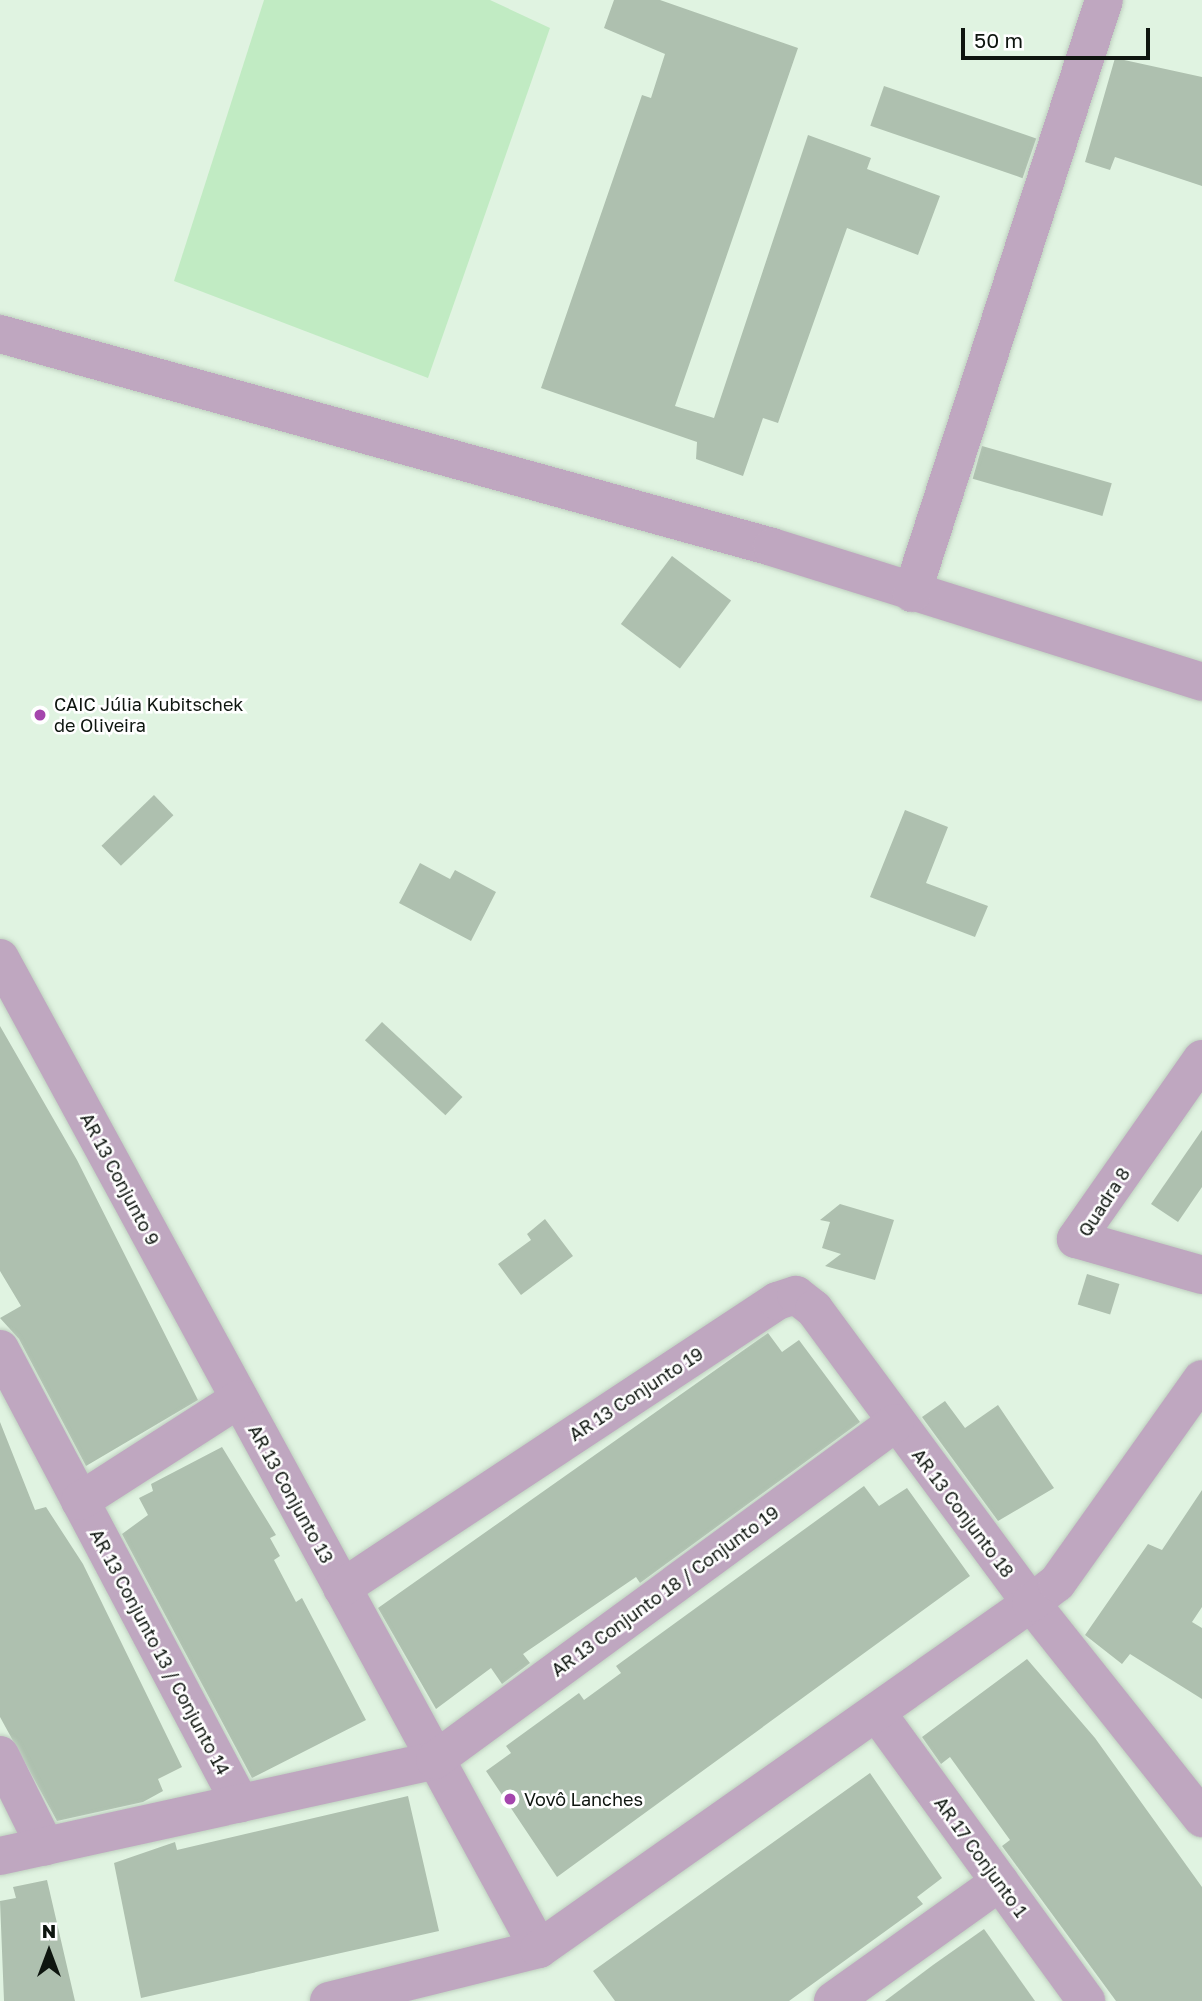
<!DOCTYPE html>
<html>
<head>
<meta charset="utf-8">
<style>
  body { margin:0 }
  #map { position:relative; width:1202px; height:2001px; overflow:hidden; background:#e0f3e1; font-family:"Golos Text",sans-serif }
  div>[style] { position:absolute }
  .green>* { inset:0; background:#c1ebc3 }
  .building>* { inset:0; background:#aec0af; transform-origin:0 0 }
  .roads { filter:drop-shadow(0 0 2px #becfbf) drop-shadow(0 0 2px #becfbf) }
  .minor>* { height:38px; margin:-19px; padding:0 19px; transform-origin:19px; border-radius:19px; background:#bfa7c0 }
  .dots>* { width:19px; height:19px; translate:-50% -50%; box-sizing:border-box; border:4px solid #fff; border-radius:50% }
  span { translate:-50% -50%; white-space:nowrap; text-align:center; line-height:1.15; -webkit-text-stroke:5px #fff; paint-order:stroke }
  .poi-label { font-size:18px; color:#0e150f }
  .left { translate:0 -50%; text-align:left }
  .street-label { font-size:18px; color:#0e150f }
  .north { position:absolute; left:14px; top:1917px; width:70px; height:70px; -webkit-text-stroke:5px #fff; paint-order:stroke; rotate:0deg; font-size:19px; font-weight:700; line-height:28px; text-align:center; color:#0e150f }
  .north::after { content:''; display:block; margin:auto; width:24px; height:32px; background:#0e150f; clip-path:polygon(50% 0,100% 100%,50% 72%,0 100%) }
  .scale { position:absolute; left:961px; top:28px; width:189px; height:32px; box-sizing:border-box; border:4px solid #0e150f; border-top:0; padding-left:9px; font-size:21px; line-height:24px; white-space:nowrap; color:#0e150f; -webkit-text-stroke:5px #fff; paint-order:stroke }
</style>
</head>
<body>
<div id="map">
  <div class="green">
    <i style="clip-path:polygon(264px 0,490px 0,550px 28px,428px 378px,174px 281px)"></i>
  </div>
  <div class="building">
    <i style="clip-path:polygon(614px 0,660px 0,798px 48px,675px 406px,714px 418px,808px 135px,871px 158px,867px 169px,940px 196px,918px 255px,847px 228px,778px 423px,763px 418px,743px 476px,696px 459px,697px 442px,541px 388px,642px 95px,651px 98px,665px 54px,604px 28px)"></i>
    <i style="clip-path:polygon(1115px 58px,1202px 77px,1202px 186px,1115px 157px,1110px 170px,1085px 162px)"></i>
    <i style="left:884px;top:86px;width:161px;height:42px;rotate:19deg"></i>
    <i style="left:982px;top:446px;width:135px;height:34px;rotate:16deg"></i>
    <i style="left:672px;top:556px;width:74px;height:85px;rotate:37deg"></i>
    <i style="left:154px;top:795px;width:28px;height:73px;rotate:46deg"></i>
    <i style="clip-path:polygon(905px 810px,948px 827px,926px 883px,988px 906px,975px 937px,870px 897px)"></i>
    <i style="clip-path:polygon(420px 863px,450px 879px,455px 870px,496px 892px,471px 941px,399px 903px)"></i>
    <i style="left:382px;top:1022px;width:110px;height:25px;rotate:43deg"></i>
    <i style="clip-path:polygon(0 1026px,77px 1160px,198px 1400px,86px 1466px,19px 1339px,0 1318px,21px 1306px,0 1271px)"></i>
    <i style="clip-path:polygon(1202px 1130px,1202px 1187px,1178px 1222px,1151px 1204px)"></i>
    <i style="clip-path:polygon(840px 1204px,894px 1220px,875px 1280px,825px 1266px,841px 1254px,822px 1248px,830px 1222px,820px 1220px)"></i>
    <i style="clip-path:polygon(545px 1219px,573px 1256px,521px 1295px,498px 1264px,531px 1240px,527px 1234px)"></i>
    <i style="left:1087px;top:1274px;width:34px;height:32px;rotate:17deg"></i>
    <i style="clip-path:polygon(768px 1333px,782px 1352px,799px 1340px,860px 1422px,640px 1583px,636px 1577px,523px 1654px,530px 1663px,502px 1684px,491px 1668px,436px 1709px,378px 1608px)"></i>
    <i style="clip-path:polygon(945px 1401px,965px 1428px,998px 1405px,1054px 1488px,998px 1521px,922px 1417px)"></i>
    <i style="clip-path:polygon(0 1422px,35px 1510px,46px 1507px,83px 1564px,182px 1767px,158px 1779px,163px 1791px,143px 1802px,57px 1821px,0 1717px)"></i>
    <i style="clip-path:polygon(222px 1447px,276px 1535px,270px 1538px,280px 1556px,274px 1560px,296px 1602px,302px 1598px,366px 1720px,252px 1778px,122px 1534px,148px 1515px,139px 1498px,153px 1491px,151px 1484px)"></i>
    <i style="clip-path:polygon(864px 1486px,879px 1506px,907px 1488px,970px 1576px,557px 1877px,486px 1771px,511px 1753px,506px 1746px,579px 1693px,584px 1700px,621px 1673px,616px 1666px)"></i>
    <i style="clip-path:polygon(1202px 1490px,1202px 1607px,1192px 1622px,1202px 1628px,1202px 1699px,1130px 1654px,1122px 1664px,1085px 1635px,1148px 1544px,1162px 1550px)"></i>
    <i style="clip-path:polygon(1027px 1659px,1095px 1738px,1202px 1887px,1202px 2001px,1116px 2001px,1002px 1846px,1010px 1840px,950px 1757px,941px 1764px,922px 1737px)"></i>
    <i style="clip-path:polygon(870px 1773px,942px 1878px,917px 1897px,923px 1904px,789px 2001px,615px 2001px,593px 1971px)"></i>
    <i style="clip-path:polygon(408px 1796px,439px 1931px,141px 1998px,114px 1863px,175px 1842px,177px 1850px)"></i>
    <i style="clip-path:polygon(47px 1880px,75px 2001px,4px 2001px,0 1901px,16px 1898px,13px 1887px)"></i>
    <i style="clip-path:polygon(984px 1929px,1035px 2001px,885px 2001px,933px 1965px)"></i>
  </div>
  <div class="roads">
    <div class="minor">
      <i style="left:0;top:334px;width:801px;rotate:15.42deg"></i>
      <i style="left:772px;top:547px;width:451px;rotate:17.4deg"></i>
      <i style="left:912px;top:593px;width:623px;rotate:-72.06deg"></i>
      <i style="left:0;top:958px;width:1128px;rotate:61.46deg"></i>
      <i style="left:1202px;top:1059px;width:220px;rotate:125deg"></i>
      <i style="left:1076px;top:1239px;width:131px;rotate:15.9deg"></i>
      <i style="left:0;top:1349px;width:514px;rotate:62.14deg"></i>
      <i style="left:80px;top:1501px;width:189px;rotate:-32.7deg"></i>
      <i style="left:342px;top:1588px;width:521px;rotate:-33.42deg"></i>
      <i style="left:777px;top:1301px;width:20px;rotate:-18deg"></i>
      <i style="left:796px;top:1295px;width:23px;rotate:38deg"></i>
      <i style="left:814px;top:1309px;width:365px;rotate:53.6deg"></i>
      <i style="left:1031px;top:1603px;width:275px;rotate:51.5deg"></i>
      <i style="left:877px;top:1713px;width:356px;rotate:54deg"></i>
      <i style="left:0;top:1755px;width:102px;rotate:63.7deg"></i>
      <i style="left:0;top:1856px;width:445px;rotate:-12.4deg"></i>
      <i style="left:435px;top:1760px;width:570px;rotate:-36.23deg"></i>
      <i style="left:329px;top:2001px;width:216px;rotate:-13.9deg"></i>
      <i style="left:539px;top:1949px;width:601px;rotate:-35.12deg"></i>
      <i style="left:1031px;top:1603px;width:33px;rotate:-38deg"></i>
      <i style="left:1057px;top:1583px;width:250px;rotate:-54.6deg"></i>
      <i style="left:833px;top:2001px;width:205px;rotate:-35.5deg"></i>
    </div>
  </div>
  <div class="dots">
    <i style="left:40px;top:715px;background:#a545ad"></i>
    <i style="left:510px;top:1799px;background:#a545ad"></i>
  </div>
  <div class="poi-label">
    <span class="left" style="left:54px;top:715px">CAIC Júlia Kubitschek<br>de Oliveira</span>
    <span class="left" style="left:524px;top:1799px">Vovô Lanches</span>
  </div>
  <div class="street-label">
    <span style="left:120px;top:1179px;rotate:62deg">AR 13 Conjunto 9</span>
    <span style="left:1104px;top:1202px;rotate:-57deg">Quadra 8</span>
    <span style="left:636px;top:1394px;rotate:-33deg">AR 13 Conjunto 19</span>
    <span style="left:291px;top:1494px;rotate:61deg">AR 13 Conjunto 13</span>
    <span style="left:963px;top:1513px;rotate:53deg">AR 13 Conjunto 18</span>
    <span style="left:665px;top:1591px;rotate:-36deg">AR 13 Conjunto 18 / Conjunto 19</span>
    <span style="left:160px;top:1652px;rotate:62deg">AR 13 Conjunto 13 / Conjunto 14</span>
    <span style="left:981px;top:1857px;rotate:54deg">AR 17 Conjunto 1</span>
  </div>
  <div class="north">N</div>
  <div class="scale">50 m</div>
</div>
</body>
</html>
